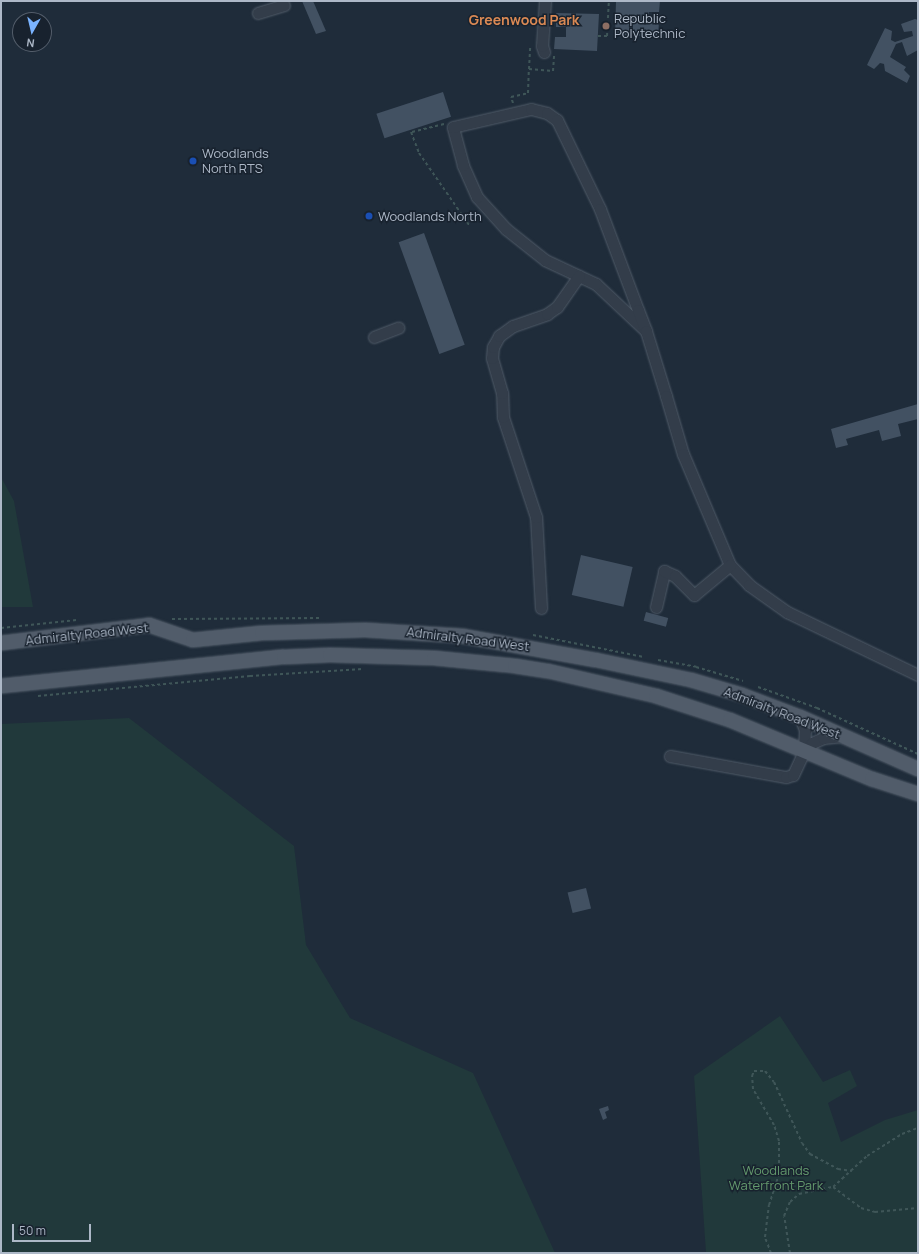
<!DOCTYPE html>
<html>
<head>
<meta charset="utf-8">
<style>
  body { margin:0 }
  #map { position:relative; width:919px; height:1254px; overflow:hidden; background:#1f2c3a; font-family:Manrope,sans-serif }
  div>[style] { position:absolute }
  .green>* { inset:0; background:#21393b }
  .building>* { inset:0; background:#425162; transform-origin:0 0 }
  .path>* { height:2px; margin-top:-1px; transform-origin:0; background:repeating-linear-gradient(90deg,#3f5658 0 3px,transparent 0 6px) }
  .roads { filter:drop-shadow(0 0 1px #505b68) drop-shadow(0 0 1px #505b68) }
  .minor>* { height:11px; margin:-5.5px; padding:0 5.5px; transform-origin:5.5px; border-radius:5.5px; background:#333d4a }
  .major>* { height:14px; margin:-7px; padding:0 7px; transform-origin:7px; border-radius:7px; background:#515c6a }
  .dots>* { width:11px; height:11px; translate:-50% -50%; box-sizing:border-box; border:2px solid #18222e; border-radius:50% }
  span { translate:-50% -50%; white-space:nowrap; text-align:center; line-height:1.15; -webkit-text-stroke:3px #18222e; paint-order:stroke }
  .poi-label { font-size:13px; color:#adb8c7 }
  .left { translate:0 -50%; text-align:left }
  .street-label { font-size:13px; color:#adb8c7 }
  .park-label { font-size:13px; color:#63996d }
  .neighbourhood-label { font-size:14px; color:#da8954; font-weight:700 }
  .frame { position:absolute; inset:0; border:2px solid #adb8c7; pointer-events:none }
  .north { position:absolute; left:12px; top:12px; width:40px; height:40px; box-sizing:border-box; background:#18222e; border:1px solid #545e6b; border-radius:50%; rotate:188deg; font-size:11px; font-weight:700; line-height:16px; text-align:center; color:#adb8c7 }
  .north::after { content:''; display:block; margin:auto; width:14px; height:18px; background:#7ab3ff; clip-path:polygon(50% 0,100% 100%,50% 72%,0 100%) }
  .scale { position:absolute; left:12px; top:1224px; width:79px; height:18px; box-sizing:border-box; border:2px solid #adb8c7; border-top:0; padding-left:5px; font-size:12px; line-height:14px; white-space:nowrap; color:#adb8c7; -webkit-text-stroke:3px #18222e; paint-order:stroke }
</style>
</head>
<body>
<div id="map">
  <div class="green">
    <i style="clip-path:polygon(1px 477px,14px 501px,33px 607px,1px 607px)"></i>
    <i style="clip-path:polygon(129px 718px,294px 846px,306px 945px,350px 1018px,473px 1073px,555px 1253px,1px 1253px,1px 724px)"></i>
    <i style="clip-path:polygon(780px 1016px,823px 1082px,850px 1070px,857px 1086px,828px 1103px,841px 1142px,885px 1120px,918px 1110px,918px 1253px,706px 1253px,694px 1076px)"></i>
  </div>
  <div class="building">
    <i style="clip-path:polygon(302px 1px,313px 1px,326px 31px,316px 34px)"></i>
    <i style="clip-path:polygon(616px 1px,660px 1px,659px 12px,649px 12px,648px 22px,659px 22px,658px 36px,615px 35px)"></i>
    <i style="clip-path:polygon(556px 13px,599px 14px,597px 51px,554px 49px,555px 37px,566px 37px,566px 27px,556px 27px)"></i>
    <i style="clip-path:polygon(915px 19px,918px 20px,918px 50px,907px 56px,902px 42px,896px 44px,890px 57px,906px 67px,904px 70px,910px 76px,907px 83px,885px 71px,884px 64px,880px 63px,874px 69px,867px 65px,885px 28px,892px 31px,891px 40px,895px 42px,913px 36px,912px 31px,904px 32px,901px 24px)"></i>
    <i style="left:443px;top:92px;width:26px;height:70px;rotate:72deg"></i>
    <i style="left:424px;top:233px;width:119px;height:27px;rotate:70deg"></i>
    <i style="clip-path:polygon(918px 404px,918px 419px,898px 424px,901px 436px,882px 441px,879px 430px,846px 439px,848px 445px,836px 448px,831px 429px)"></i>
    <i style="left:581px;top:555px;width:53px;height:41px;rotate:13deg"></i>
    <i style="left:646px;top:612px;width:23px;height:9px;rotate:15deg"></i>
    <i style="left:586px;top:888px;width:21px;height:19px;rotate:76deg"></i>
    <i style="clip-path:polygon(608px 1106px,609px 1110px,605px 1112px,607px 1118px,603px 1120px,599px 1109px)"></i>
  </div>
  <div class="path">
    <i style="left:598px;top:36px;width:9px"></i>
    <i style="left:607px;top:36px;width:35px;rotate:-87deg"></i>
    <i style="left:529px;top:69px;width:22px;rotate:-87deg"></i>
    <i style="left:513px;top:103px;width:6px;rotate:-108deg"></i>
    <i style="left:511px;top:97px;width:17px;rotate:-13deg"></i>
    <i style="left:528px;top:93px;width:24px;rotate:-88deg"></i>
    <i style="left:529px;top:69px;width:24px;rotate:5deg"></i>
    <i style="left:553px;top:71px;width:15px;rotate:-86deg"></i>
    <i style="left:444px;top:124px;width:34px;rotate:166deg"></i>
    <i style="left:411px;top:132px;width:22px;rotate:69deg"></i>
    <i style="left:419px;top:153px;width:88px;rotate:55.2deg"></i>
    <i style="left:172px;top:619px;width:149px;rotate:-0.4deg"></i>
    <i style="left:1px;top:628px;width:76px;rotate:-6deg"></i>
    <i style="left:533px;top:635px;width:113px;rotate:11.2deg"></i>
    <i style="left:658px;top:660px;width:39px;rotate:10deg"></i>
    <i style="left:696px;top:667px;width:49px;rotate:16.6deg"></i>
    <i style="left:758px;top:687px;width:63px;rotate:19.6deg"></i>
    <i style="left:817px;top:708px;width:111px;rotate:24.5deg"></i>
    <i style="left:38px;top:696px;width:213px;rotate:-5.4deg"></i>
    <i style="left:250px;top:676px;width:113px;rotate:-3.5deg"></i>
    <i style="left:833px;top:1187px;width:35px;rotate:37deg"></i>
    <i style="left:861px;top:1208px;width:15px;rotate:16deg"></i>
    <i style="left:875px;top:1212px;width:43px;rotate:-5.3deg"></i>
    <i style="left:771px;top:1253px;width:17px;rotate:-111deg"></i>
    <i style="left:765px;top:1237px;width:32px;rotate:-83deg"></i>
    <i style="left:769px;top:1205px;width:32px;rotate:-72deg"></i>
    <i style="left:779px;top:1175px;width:34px;rotate:-90deg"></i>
    <i style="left:779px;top:1141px;width:17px;rotate:-107deg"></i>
    <i style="left:774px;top:1125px;width:42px;rotate:-120.3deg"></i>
    <i style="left:753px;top:1089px;width:13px;rotate:-94deg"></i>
    <i style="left:752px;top:1076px;width:5px;rotate:-68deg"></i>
    <i style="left:754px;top:1071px;width:11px"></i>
    <i style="left:765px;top:1071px;width:14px;rotate:51deg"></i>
    <i style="left:774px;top:1082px;width:67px;rotate:65.3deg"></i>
    <i style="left:802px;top:1143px;width:14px;rotate:54deg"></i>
    <i style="left:810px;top:1154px;width:32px;rotate:28deg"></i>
    <i style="left:838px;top:1169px;width:14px;rotate:8deg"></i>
    <i style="left:790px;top:1253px;width:37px;rotate:-99deg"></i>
    <i style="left:784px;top:1216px;width:15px;rotate:-67deg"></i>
    <i style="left:790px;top:1202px;width:12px;rotate:-42deg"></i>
    <i style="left:799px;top:1194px;width:35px;rotate:-12deg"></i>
    <i style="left:833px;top:1187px;width:46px;rotate:-42.4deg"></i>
    <i style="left:867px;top:1156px;width:41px;rotate:-32.2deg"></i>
    <i style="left:902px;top:1134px;width:17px;rotate:-21deg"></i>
  </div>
  <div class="roads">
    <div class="minor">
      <i style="left:258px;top:13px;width:27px;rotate:-17deg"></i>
      <i style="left:544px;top:52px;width:6px;rotate:-108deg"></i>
      <i style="left:542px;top:46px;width:45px;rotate:-86.2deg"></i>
      <i style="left:646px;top:331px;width:69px;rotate:-136.8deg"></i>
      <i style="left:596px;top:284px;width:56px;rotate:-154.8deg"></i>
      <i style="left:545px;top:260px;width:50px;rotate:-141.5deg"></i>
      <i style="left:506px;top:229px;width:43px;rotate:-132.2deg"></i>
      <i style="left:477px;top:197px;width:35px;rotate:-114deg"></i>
      <i style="left:463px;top:165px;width:39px;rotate:-105deg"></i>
      <i style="left:453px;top:127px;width:80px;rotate:-13deg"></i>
      <i style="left:531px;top:109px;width:16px;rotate:14deg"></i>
      <i style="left:547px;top:113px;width:12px;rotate:35deg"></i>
      <i style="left:557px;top:120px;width:99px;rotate:64.2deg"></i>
      <i style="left:600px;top:209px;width:108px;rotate:69.4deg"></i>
      <i style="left:638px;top:310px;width:22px;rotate:69deg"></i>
      <i style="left:646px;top:331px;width:68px;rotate:72.9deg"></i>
      <i style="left:666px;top:396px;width:60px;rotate:73.7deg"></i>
      <i style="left:683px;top:454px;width:121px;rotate:67.1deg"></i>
      <i style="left:730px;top:565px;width:28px;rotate:46deg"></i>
      <i style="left:749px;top:585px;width:47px;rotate:35.4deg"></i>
      <i style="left:787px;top:612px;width:145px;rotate:25.7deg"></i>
      <i style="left:374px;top:337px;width:26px;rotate:-21deg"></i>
      <i style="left:656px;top:607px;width:37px;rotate:-77deg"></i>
      <i style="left:664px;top:571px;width:12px;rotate:24deg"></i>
      <i style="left:675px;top:576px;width:27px;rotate:45deg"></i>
      <i style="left:694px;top:595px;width:47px;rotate:-39.8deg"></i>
      <i style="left:541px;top:608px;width:91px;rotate:-93.1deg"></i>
      <i style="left:536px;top:517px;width:105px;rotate:-108.3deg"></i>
      <i style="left:503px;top:417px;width:24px;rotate:-92deg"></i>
      <i style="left:502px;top:393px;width:36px;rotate:-106deg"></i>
      <i style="left:492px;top:358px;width:11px;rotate:-85deg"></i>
      <i style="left:493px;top:347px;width:13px;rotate:-61deg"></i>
      <i style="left:499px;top:336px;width:17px;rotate:-36deg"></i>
      <i style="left:513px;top:326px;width:36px;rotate:-19deg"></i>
      <i style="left:547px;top:314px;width:12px;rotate:-35deg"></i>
      <i style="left:557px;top:307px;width:38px;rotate:-55deg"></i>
      <i style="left:800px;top:717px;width:14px;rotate:69deg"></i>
      <i style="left:805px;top:730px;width:21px;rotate:93deg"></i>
      <i style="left:670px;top:756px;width:118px;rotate:10.3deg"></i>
      <i style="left:786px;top:777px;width:7px;rotate:-16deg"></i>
      <i style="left:793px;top:775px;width:26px;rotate:-65deg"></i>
      <i style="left:804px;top:751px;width:11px;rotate:-45deg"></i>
      <i style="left:812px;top:743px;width:12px;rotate:-24deg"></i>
      <i style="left:823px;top:738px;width:20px;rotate:-6deg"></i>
    </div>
    <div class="major">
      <i style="left:1px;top:643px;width:149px;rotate:-6.9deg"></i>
      <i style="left:149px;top:625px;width:46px;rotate:18.8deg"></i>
      <i style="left:193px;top:640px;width:69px;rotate:-5.8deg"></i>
      <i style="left:262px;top:633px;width:103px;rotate:-1.7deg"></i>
      <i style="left:365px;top:630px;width:97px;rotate:3.5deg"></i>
      <i style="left:462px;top:636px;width:136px;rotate:10.2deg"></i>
      <i style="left:596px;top:660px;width:97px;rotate:11.9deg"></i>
      <i style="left:691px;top:680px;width:53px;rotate:16.4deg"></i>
      <i style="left:742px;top:695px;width:62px;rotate:20.8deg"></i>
      <i style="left:800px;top:717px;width:129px;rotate:23.8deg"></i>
      <i style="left:1px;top:686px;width:284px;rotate:-5.9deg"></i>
      <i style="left:284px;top:657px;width:46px;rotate:-2.5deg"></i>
      <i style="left:330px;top:655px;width:104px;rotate:1.7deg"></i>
      <i style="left:434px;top:658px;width:81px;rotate:5.6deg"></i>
      <i style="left:515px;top:666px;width:33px;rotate:9deg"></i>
      <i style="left:548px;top:671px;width:111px;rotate:13deg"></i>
      <i style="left:656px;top:696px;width:78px;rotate:18deg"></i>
      <i style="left:730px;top:720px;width:154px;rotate:22.6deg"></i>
      <i style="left:872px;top:779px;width:48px;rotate:18.1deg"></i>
    </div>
  </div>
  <div class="dots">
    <i style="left:606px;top:26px;background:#8d6e63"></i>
    <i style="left:193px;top:161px;background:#1a4fb4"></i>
    <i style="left:369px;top:216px;background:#1a4fb4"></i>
  </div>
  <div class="poi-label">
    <span class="left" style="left:614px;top:26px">Republic<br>Polytechnic</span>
    <span class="left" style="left:202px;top:161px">Woodlands<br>North RTS</span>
    <span class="left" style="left:378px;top:216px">Woodlands North</span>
  </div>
  <div class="street-label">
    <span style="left:87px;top:634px;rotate:-6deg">Admiralty Road West</span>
    <span style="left:468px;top:639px;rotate:7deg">Admiralty Road West</span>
    <span style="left:782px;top:713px;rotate:21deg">Admiralty Road West</span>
  </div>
  <div class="park-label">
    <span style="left:776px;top:1178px">Woodlands<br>Waterfront Park</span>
  </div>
  <div class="neighbourhood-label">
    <span style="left:524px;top:20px">Greenwood Park</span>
  </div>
  <div class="frame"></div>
  <div class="north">N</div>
  <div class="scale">50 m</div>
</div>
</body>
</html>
